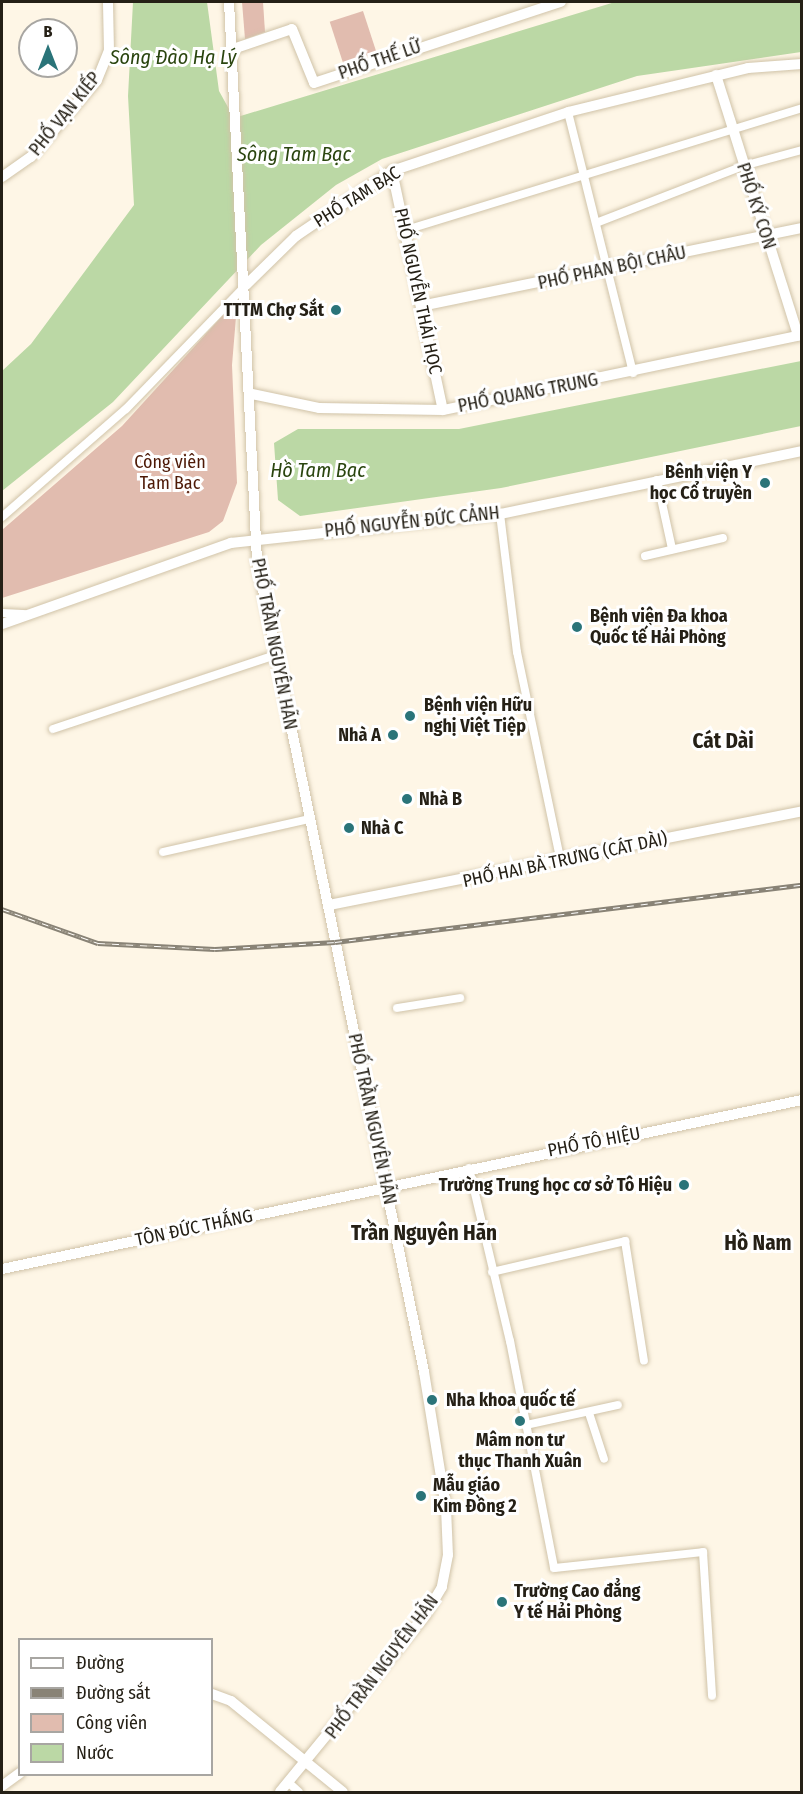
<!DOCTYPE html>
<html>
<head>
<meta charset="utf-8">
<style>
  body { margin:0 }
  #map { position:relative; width:803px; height:1794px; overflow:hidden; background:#fef6e6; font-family:"Fira Sans Condensed",sans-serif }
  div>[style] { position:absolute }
  .green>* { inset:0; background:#e1bcaf; transform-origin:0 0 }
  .water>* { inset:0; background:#bbd8a5 }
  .roads { filter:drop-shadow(0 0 2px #d0c3a8) drop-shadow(0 0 2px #d0c3a8) }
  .street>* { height:8px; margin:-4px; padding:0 4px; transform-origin:4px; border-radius:4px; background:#fff }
  .secondary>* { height:10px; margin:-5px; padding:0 5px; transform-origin:5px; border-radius:5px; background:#fff }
  .rail>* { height:4.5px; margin-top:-2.25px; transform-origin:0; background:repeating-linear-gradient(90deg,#fff 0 7px,#898376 0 14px); box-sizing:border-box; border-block:2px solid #898376 }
  .dots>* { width:16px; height:16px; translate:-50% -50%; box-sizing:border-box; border:3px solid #fff; border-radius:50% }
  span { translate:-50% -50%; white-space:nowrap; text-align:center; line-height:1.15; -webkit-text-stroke:6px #fff; paint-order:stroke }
  .street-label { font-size:18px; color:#252016 }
  .poi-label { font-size:18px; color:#252016; font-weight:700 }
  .right { translate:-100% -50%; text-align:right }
  .left { translate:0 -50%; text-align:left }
  .park-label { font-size:18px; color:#4d1906 }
  .water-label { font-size:20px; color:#2a450f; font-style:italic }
  .quarter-label { font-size:21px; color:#252016; font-weight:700 }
  .frame { position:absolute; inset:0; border:3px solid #252016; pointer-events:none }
  .legend { position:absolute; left:18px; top:1638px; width:195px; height:138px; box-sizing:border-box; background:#fff; border:2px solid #a8a6a2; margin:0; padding:8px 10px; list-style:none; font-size:18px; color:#252016 }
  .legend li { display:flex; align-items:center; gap:12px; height:30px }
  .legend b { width:30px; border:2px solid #a8a6a2 }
  .north { position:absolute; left:18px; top:18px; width:60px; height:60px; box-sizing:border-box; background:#fff; border:2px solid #a8a6a2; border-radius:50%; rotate:0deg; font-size:16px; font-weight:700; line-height:24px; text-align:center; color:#252016 }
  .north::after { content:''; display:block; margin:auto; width:21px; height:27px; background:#2a7479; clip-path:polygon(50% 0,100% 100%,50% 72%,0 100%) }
</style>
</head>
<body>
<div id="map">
  <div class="green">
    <i style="clip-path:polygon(242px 2px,263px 2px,265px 32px,245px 39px)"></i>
    <i style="left:363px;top:11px;width:44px;height:35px;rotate:72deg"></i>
    <i style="clip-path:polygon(225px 313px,236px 317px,232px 365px,237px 483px,223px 521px,209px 532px,2px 598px,2px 530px,122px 426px)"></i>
  </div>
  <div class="water">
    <i style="clip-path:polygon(133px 2px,207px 2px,219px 91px,234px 118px,615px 2px,801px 2px,801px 52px,637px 76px,382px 159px,336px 185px,261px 245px,113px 402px,2px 491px,2px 371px,31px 344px,134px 205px,128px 96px)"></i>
    <i style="clip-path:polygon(801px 361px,801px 426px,501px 488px,300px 516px,278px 500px,274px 443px,298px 429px,459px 429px)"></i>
  </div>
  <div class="roads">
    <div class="street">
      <i style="left:568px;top:112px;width:269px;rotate:76deg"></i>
      <i style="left:596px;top:223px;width:158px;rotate:-21.2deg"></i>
      <i style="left:743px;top:166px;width:61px;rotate:-15.2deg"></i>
      <i style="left:406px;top:230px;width:414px;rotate:-17.1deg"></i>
      <i style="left:657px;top:480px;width:71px;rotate:77.7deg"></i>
      <i style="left:500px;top:514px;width:139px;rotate:83deg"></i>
      <i style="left:517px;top:652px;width:215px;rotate:78.2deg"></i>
      <i style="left:2px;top:517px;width:164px;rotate:-41.1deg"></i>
      <i style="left:126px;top:409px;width:171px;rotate:-45.9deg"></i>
      <i style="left:645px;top:556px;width:80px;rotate:-13deg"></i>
      <i style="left:2px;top:613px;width:22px;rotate:3deg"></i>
      <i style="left:53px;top:729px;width:234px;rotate:-18.4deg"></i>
      <i style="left:163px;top:852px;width:151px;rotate:-12.7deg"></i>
      <i style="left:397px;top:1008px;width:64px;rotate:-9deg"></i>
      <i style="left:469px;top:1168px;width:178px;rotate:76.7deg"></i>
      <i style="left:510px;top:1341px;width:231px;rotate:79deg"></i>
      <i style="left:554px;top:1568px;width:150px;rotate:-6.1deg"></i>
      <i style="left:703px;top:1552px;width:144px;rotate:86.4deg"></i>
      <i style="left:492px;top:1272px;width:137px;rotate:-13.1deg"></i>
      <i style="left:625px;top:1241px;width:121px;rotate:81deg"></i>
      <i style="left:589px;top:1413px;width:48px;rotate:71.9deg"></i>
      <i style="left:526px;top:1425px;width:94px;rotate:-12.3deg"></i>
      <i style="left:289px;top:1783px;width:13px;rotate:42deg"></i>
    </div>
    <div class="secondary">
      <i style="left:229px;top:2px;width:560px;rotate:87.13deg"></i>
      <i style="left:257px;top:561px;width:828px;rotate:78.36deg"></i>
      <i style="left:424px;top:1372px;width:138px;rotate:80.8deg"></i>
      <i style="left:446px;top:1508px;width:47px;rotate:87.6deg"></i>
      <i style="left:448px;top:1555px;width:33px;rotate:101deg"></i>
      <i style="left:442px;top:1587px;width:31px;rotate:121deg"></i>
      <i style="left:426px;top:1614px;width:230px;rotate:129.4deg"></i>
      <i style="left:233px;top:49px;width:62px;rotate:-18.7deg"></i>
      <i style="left:292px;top:29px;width:58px;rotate:67.8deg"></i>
      <i style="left:314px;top:83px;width:260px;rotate:-18.2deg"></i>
      <i style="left:716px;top:75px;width:273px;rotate:72.5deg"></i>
      <i style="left:392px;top:171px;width:244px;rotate:78deg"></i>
      <i style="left:2px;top:177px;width:35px;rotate:-35deg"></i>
      <i style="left:31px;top:157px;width:101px;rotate:-49.4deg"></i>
      <i style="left:97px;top:80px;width:31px;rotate:-68deg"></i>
      <i style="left:109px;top:51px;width:49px;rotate:-91.2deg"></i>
      <i style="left:246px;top:285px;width:70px;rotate:-44.4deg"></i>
      <i style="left:296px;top:236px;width:116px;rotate:-34.1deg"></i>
      <i style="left:392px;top:171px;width:186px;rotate:-18.5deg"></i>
      <i style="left:568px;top:112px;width:185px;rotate:-13.7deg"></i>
      <i style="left:748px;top:68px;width:54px;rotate:-4.2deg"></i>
      <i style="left:421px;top:306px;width:389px;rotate:-11.6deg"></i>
      <i style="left:252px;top:394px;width:68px;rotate:11.8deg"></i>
      <i style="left:319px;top:408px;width:124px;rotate:0.9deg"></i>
      <i style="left:443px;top:410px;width:367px;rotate:-11.8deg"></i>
      <i style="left:2px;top:624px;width:243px;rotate:-19.5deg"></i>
      <i style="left:231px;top:543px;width:271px;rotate:-6.2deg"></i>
      <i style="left:500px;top:514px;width:309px;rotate:-11.8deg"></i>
      <i style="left:329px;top:905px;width:482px;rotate:-11.2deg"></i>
      <i style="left:2px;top:1269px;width:818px;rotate:-11.93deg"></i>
      <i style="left:212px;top:1694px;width:20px;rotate:20deg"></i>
      <i style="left:231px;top:1701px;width:144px;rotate:39.1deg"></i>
      <i style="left:2px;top:1786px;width:22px;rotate:-36deg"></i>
    </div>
  </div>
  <div class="rail">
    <i style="left:2px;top:909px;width:102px;rotate:19.5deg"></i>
    <i style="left:98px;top:943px;width:117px;rotate:2.9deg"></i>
    <i style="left:215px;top:949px;width:120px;rotate:-3.3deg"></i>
    <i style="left:335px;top:942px;width:470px;rotate:-7deg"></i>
  </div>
  <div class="dots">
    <i style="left:336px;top:310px;background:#2a7479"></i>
    <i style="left:765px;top:483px;background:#2a7479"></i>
    <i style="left:577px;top:627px;background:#2a7479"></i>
    <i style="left:410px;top:716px;background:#2a7479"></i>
    <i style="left:393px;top:735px;background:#2a7479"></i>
    <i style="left:407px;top:799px;background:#2a7479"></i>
    <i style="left:349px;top:828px;background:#2a7479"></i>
    <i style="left:684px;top:1185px;background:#2a7479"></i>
    <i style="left:432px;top:1400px;background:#2a7479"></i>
    <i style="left:520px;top:1421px;background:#2a7479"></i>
    <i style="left:421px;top:1496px;background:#2a7479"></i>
    <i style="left:502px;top:1602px;background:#2a7479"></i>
  </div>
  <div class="street-label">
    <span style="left:380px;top:60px;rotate:-19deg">PHỐ THẾ LỮ</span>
    <span style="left:65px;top:114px;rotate:-51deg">PHỐ VẠN KIẾP</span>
    <span style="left:357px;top:197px;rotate:-32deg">PHỐ TAM BẠC</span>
    <span style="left:756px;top:206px;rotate:72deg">PHỐ KÝ CON</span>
    <span style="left:612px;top:268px;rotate:-12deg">PHỐ PHAN BỘI CHÂU</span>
    <span style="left:418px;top:291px;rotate:78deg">PHỐ NGUYỄN THÁI HỌC</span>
    <span style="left:528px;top:393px;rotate:-11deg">PHỐ QUANG TRUNG</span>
    <span style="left:412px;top:522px;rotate:-6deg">PHỐ NGUYỄN ĐỨC CẢNH</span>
    <span style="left:274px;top:644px;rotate:79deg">PHỐ TRẦN NGUYÊN HÃN</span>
    <span style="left:565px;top:860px;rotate:-12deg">PHỐ HAI BÀ TRƯNG (CÁT DÀI)</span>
    <span style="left:372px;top:1119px;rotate:78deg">PHỐ TRẦN NGUYÊN HÃN</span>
    <span style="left:594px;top:1142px;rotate:-11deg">PHỐ TÔ HIỆU</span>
    <span style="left:194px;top:1228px;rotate:-12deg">TÔN ĐỨC THẮNG</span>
    <span style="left:382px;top:1667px;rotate:-53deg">PHỐ TRẦN NGUYÊN HÃN</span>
  </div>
  <div class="poi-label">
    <span class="right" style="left:324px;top:310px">TTTM Chợ Sắt</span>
    <span class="right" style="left:752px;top:483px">Bênh viện Y<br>học Cổ truyền</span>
    <span class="left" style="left:590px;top:627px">Bệnh viện Đa khoa<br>Quốc tế Hải Phòng</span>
    <span class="left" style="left:424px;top:716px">Bệnh viện Hữu<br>nghị Việt Tiệp</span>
    <span class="right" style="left:381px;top:735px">Nhà A</span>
    <span class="left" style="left:419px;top:799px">Nhà B</span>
    <span class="left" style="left:361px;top:828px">Nhà C</span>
    <span class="right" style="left:672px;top:1185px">Trường Trung học cơ sở Tô Hiệu</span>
    <span class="left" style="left:446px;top:1400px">Nha khoa quốc tế</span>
    <span style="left:520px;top:1451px">Mâm non tư<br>thục Thanh Xuân</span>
    <span class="left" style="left:433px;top:1496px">Mẫu giáo<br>Kim Đồng 2</span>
    <span class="left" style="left:514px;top:1602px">Trường Cao đẳng<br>Y tế Hải Phòng</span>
  </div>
  <div class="park-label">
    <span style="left:170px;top:473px">Công viên<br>Tam Bạc</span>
  </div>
  <div class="water-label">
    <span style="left:173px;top:57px">Sông Đào Hạ Lý</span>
    <span style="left:294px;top:154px">Sông Tam Bạc</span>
    <span style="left:318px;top:470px">Hồ Tam Bạc</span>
  </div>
  <div class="quarter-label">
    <span style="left:723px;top:741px">Cát Dài</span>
    <span style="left:424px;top:1233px">Trần Nguyên Hãn</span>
    <span style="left:758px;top:1243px">Hồ Nam</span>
  </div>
  <div class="frame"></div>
  <ul class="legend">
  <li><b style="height:8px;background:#fff"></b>Đường</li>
  <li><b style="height:8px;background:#898376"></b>Đường sắt</li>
  <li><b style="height:16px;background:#e1bcaf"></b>Công viên</li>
  <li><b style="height:16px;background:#bbd8a5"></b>Nước</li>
  </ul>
  <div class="north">B</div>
</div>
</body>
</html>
